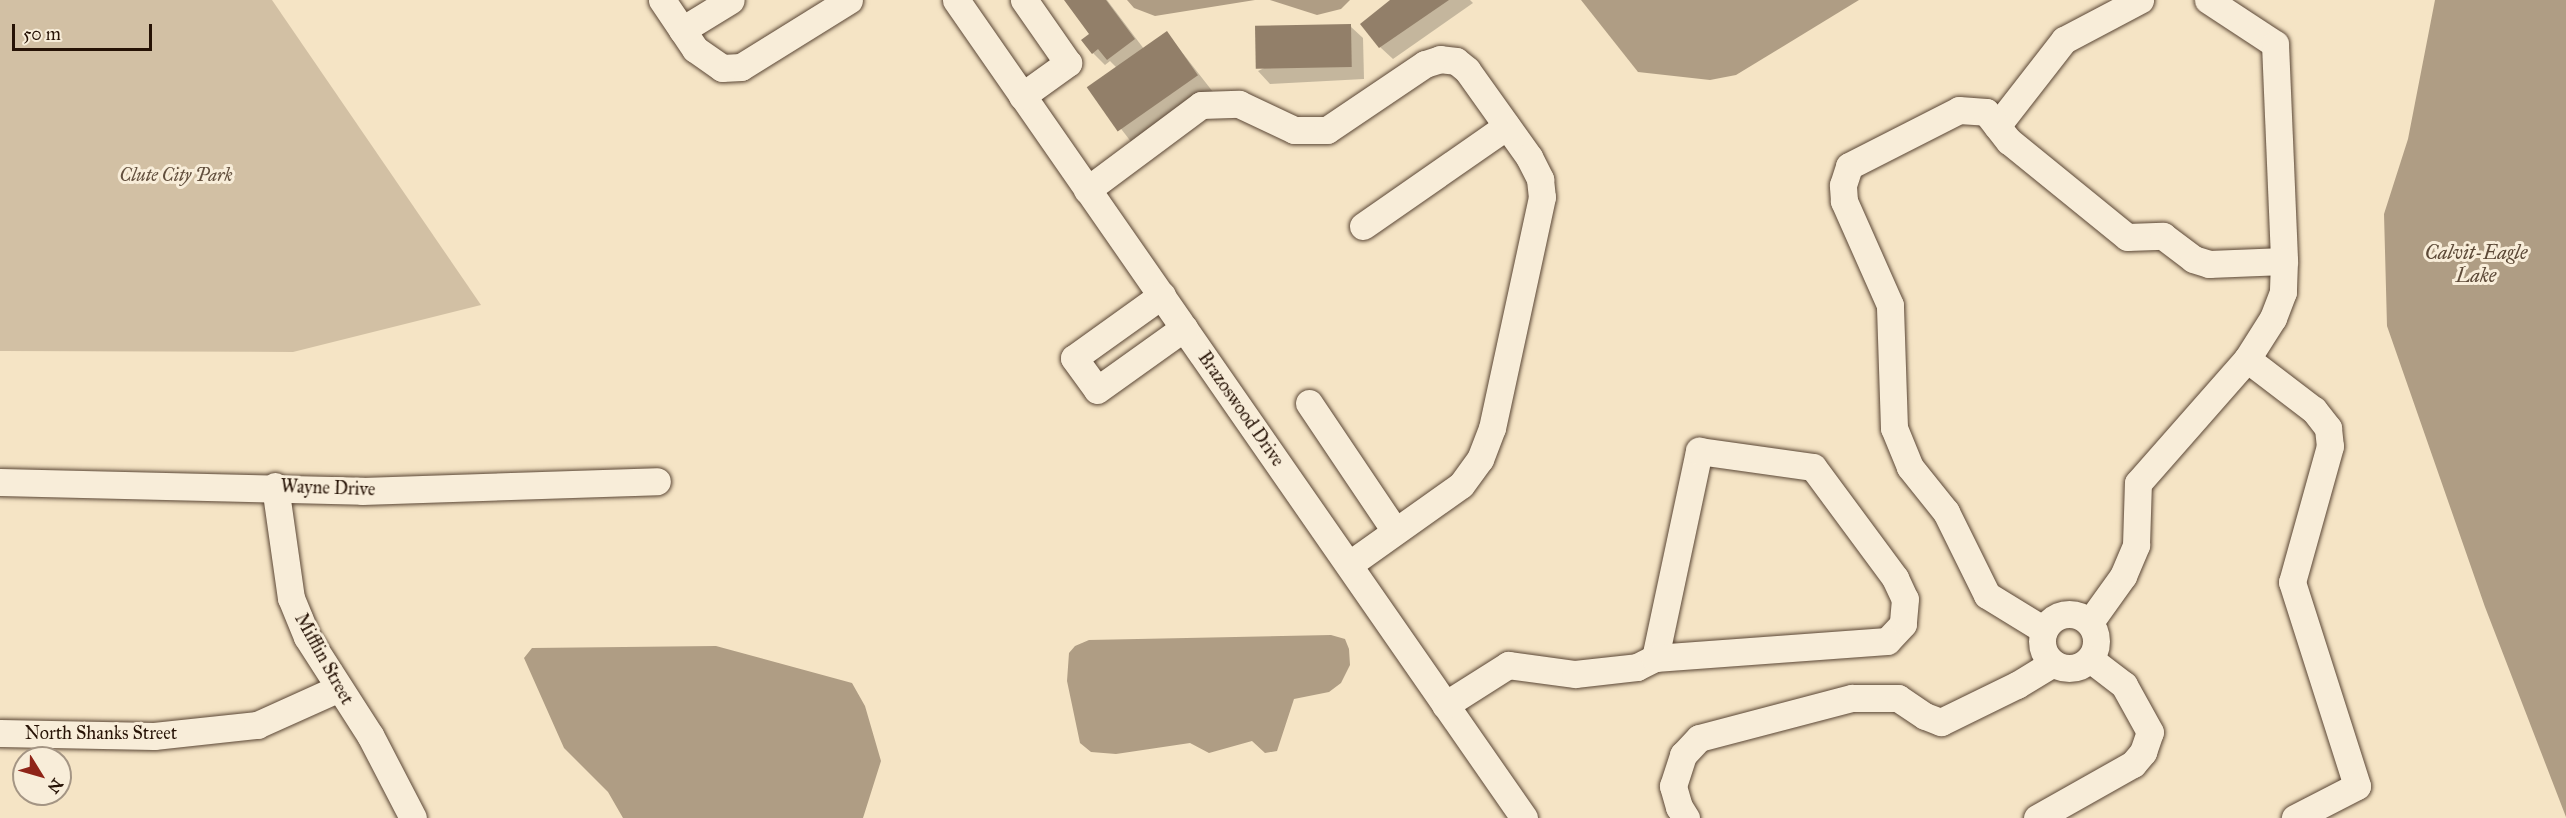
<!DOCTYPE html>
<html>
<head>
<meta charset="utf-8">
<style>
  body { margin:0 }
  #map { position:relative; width:2566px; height:818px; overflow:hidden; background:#f5e4c5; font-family:"IM FELL Great Primer",serif }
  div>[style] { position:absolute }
  .green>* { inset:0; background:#d2c0a4 }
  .water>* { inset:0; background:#af9d84 }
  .shadow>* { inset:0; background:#0003 }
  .building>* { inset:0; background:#927f69; transform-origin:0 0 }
  .roads { filter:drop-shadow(0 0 2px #5a4635) drop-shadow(0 0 2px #5a4635) }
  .minor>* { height:27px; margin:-13.5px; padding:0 13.5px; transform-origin:13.5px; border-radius:13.5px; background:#f8edd9 }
  .minor>.ring { margin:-13.5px; padding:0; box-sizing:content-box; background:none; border:27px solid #f8edd9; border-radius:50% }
  span { translate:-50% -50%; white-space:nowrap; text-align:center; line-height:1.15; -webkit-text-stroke:6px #f8edd9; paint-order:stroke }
  .park-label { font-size:18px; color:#624f3d; font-style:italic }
  .street-label { font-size:18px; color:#261205 }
  .water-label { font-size:20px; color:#5d4a38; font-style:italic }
  .north { position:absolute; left:12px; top:746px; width:60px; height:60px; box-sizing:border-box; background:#f8edd9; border:2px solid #a49584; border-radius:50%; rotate:127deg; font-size:16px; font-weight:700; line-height:24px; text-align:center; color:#261205 }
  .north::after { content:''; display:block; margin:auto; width:21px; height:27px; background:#8f2418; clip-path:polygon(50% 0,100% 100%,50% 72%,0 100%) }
  .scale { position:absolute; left:12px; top:24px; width:140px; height:27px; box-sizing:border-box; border:3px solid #261205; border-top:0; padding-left:8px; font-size:18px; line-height:21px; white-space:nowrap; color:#261205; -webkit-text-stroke:4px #f8edd9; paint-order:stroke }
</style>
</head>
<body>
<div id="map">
  <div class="green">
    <i style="clip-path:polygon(0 0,272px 0,481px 305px,293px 352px,0 351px)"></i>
  </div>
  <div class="water">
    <i style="clip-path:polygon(1127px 0,1255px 0,1155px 16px,1134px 8px)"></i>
    <i style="clip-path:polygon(1270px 0,1350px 0,1341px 9px,1317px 15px)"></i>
    <i style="clip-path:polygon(1581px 0,1859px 0,1736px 75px,1710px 80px,1638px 72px)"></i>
    <i style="clip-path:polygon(2435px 0,2566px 0,2566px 817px,2485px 607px,2387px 326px,2384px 214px,2408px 139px)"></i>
    <i style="clip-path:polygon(1331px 635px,1345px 639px,1349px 649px,1350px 665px,1341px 683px,1329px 692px,1294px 699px,1277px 751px,1265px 753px,1252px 741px,1209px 753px,1190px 743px,1116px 754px,1091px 752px,1080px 743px,1067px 681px,1069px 653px,1075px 646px,1089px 640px)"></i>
    <i style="clip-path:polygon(716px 646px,852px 683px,865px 706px,881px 761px,863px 818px,623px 818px,608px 792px,564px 748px,524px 658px,532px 648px)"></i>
  </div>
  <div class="shadow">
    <i style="clip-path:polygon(1067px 0,1107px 0,1144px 49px,1167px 33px,1213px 92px,1135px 147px,1089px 87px,1117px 68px,1110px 61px,1105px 65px,1093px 53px,1091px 34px)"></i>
    <i style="clip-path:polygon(1393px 0,1470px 0,1473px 3px,1393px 59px,1380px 47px)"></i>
    <i style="clip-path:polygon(1350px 26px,1363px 38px,1364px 79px,1270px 84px,1258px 71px)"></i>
  </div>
  <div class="building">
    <i style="clip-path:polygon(1064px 0,1106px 0,1135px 39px,1107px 60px,1098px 49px,1092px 54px,1081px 40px,1089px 34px)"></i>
    <i style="clip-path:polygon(1390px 0,1449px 0,1379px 48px,1360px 24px)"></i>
    <i style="left:1351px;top:24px;width:43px;height:96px;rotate:89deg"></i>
    <i style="left:1167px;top:31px;width:54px;height:98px;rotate:55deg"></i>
  </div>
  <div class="roads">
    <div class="minor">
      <i style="left:662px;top:0;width:59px;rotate:56deg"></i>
      <i style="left:695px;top:49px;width:33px;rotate:35deg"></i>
      <i style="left:722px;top:68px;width:19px;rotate:-3deg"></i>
      <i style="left:741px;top:67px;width:127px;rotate:-31.8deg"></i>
      <i style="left:956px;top:0;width:996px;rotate:55.22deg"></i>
      <i style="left:2208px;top:0;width:80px;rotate:33.3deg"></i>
      <i style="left:2275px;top:44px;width:217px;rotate:87.6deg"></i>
      <i style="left:682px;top:30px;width:57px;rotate:-31.5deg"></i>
      <i style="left:1022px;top:96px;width:57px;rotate:-35.7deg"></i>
      <i style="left:1068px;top:63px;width:77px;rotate:-124.9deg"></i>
      <i style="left:1997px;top:126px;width:109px;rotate:-52.1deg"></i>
      <i style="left:2064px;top:40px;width:86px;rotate:-27.8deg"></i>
      <i style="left:1087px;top:190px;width:142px;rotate:-36.7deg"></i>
      <i style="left:1201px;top:105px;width:38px;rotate:-2deg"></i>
      <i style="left:1239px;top:104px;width:61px;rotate:25.3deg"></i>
      <i style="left:1294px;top:130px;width:33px"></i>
      <i style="left:1327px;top:130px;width:118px;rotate:-34deg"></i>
      <i style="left:1425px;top:64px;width:16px;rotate:-18deg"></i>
      <i style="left:1440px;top:59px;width:16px;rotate:7deg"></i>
      <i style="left:1456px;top:61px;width:14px;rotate:39deg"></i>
      <i style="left:1467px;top:70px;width:107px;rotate:54.5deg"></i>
      <i style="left:1529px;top:157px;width:25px;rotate:63deg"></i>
      <i style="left:1540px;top:179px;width:18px;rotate:84deg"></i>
      <i style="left:1542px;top:197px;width:236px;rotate:102.2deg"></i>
      <i style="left:1492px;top:428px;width:33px;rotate:111deg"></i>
      <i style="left:1480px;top:459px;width:32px;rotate:126deg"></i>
      <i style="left:1461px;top:485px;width:136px;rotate:144.6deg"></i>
      <i style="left:1363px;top:226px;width:175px;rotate:-34.8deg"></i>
      <i style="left:1162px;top:295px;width:108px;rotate:144.4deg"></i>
      <i style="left:1074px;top:358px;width:39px;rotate:54deg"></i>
      <i style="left:1097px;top:390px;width:107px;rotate:-35.5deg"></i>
      <i style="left:1309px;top:403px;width:154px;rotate:56.1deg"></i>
      <i style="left:0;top:482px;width:362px;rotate:1.4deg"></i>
      <i style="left:362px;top:491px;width:295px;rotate:-1.9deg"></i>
      <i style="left:275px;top:486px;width:113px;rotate:81.9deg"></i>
      <i style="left:291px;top:598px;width:42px;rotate:67.7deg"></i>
      <i style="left:307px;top:637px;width:117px;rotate:57.3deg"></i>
      <i style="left:370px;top:735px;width:93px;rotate:62.6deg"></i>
      <i class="ring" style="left:2042px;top:614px;width:27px;height:27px"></i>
      <i style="left:2090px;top:622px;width:57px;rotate:-54.3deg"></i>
      <i style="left:2123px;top:576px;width:34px;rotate:-67deg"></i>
      <i style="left:2136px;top:545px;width:62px;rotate:-88.2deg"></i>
      <i style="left:2138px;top:483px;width:165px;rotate:-48.7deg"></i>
      <i style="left:2247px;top:359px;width:84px;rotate:37.3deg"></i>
      <i style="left:2314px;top:410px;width:23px;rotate:52deg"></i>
      <i style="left:2328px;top:428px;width:18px;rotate:84deg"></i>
      <i style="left:2330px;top:446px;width:141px;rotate:105.6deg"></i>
      <i style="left:2292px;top:582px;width:214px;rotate:72.3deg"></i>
      <i style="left:2357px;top:786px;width:70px;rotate:152.7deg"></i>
      <i style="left:2044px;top:630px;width:67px;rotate:-148.4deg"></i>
      <i style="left:1987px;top:595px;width:93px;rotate:-116.3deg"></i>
      <i style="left:1946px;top:512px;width:58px;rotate:-128.7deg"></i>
      <i style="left:1910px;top:467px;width:42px;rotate:-112.3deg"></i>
      <i style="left:1894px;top:428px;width:123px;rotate:-91.9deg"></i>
      <i style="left:1890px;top:305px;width:114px;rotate:-113.9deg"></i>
      <i style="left:1844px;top:201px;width:16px;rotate:-94deg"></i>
      <i style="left:1843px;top:185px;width:20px;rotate:-72deg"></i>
      <i style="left:1849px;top:166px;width:123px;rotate:-27deg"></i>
      <i style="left:1959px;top:110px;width:27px;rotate:4deg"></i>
      <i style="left:1986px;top:112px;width:37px;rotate:52deg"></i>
      <i style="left:2009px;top:141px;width:152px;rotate:39.1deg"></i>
      <i style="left:2127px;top:237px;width:36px;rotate:-2deg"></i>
      <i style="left:2163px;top:236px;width:38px;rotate:37deg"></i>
      <i style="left:2193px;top:259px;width:17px;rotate:17deg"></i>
      <i style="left:2209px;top:264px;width:75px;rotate:-2.3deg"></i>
      <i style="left:2284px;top:261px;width:31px;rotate:92deg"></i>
      <i style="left:2283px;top:292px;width:28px;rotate:111deg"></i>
      <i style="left:2273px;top:318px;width:49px;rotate:122.4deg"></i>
      <i style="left:1445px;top:705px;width:75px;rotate:-32.4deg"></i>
      <i style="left:1508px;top:665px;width:68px;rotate:7.7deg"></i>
      <i style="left:1575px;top:674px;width:62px;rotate:-6.4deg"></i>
      <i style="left:1637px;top:667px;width:20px;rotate:-27deg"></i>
      <i style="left:1655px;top:658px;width:212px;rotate:-78deg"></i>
      <i style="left:1699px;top:451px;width:115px;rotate:8deg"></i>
      <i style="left:1813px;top:467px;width:138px;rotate:53.5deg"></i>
      <i style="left:1895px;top:578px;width:23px;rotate:65deg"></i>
      <i style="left:1905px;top:599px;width:25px;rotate:95deg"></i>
      <i style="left:1903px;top:624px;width:23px;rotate:133deg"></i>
      <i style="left:1887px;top:641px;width:233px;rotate:175.8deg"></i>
      <i style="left:0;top:733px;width:154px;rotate:1.1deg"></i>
      <i style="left:154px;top:736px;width:104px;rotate:-6.1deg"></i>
      <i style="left:257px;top:725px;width:88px;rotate:-24.2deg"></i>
      <i style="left:1686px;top:818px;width:13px;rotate:-122deg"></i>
      <i style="left:1679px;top:807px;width:22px;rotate:-106deg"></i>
      <i style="left:1673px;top:786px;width:33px;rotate:-72deg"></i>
      <i style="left:1683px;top:755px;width:23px;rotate:-47deg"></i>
      <i style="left:1699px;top:738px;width:158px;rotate:-14.7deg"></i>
      <i style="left:1852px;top:698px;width:46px"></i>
      <i style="left:1898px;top:698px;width:32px;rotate:34deg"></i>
      <i style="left:1925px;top:716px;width:17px;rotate:21deg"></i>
      <i style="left:1941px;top:722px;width:85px;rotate:-26deg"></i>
      <i style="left:2017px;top:685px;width:42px;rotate:-31.4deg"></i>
      <i style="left:2037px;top:818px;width:110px;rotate:-29.4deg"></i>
      <i style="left:2133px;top:764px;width:16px;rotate:-50deg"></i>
      <i style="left:2143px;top:752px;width:21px;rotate:-71deg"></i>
      <i style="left:2150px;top:732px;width:54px;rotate:-119deg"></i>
      <i style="left:2124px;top:685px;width:43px;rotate:-142.6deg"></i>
    </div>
  </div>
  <div class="park-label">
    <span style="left:176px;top:175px">Clute City Park</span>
  </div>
  <div class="street-label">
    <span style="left:1241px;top:409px;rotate:55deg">Brazoswood Drive</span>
    <span style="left:328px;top:488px;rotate:2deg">Wayne Drive</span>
    <span style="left:324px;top:659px;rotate:61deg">Mifflin Street</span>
    <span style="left:101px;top:733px">North Shanks Street</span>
  </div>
  <div class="water-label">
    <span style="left:2476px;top:264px">Calvit-Eagle<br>Lake</span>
  </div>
  <div class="north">N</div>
  <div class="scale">50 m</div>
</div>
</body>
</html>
